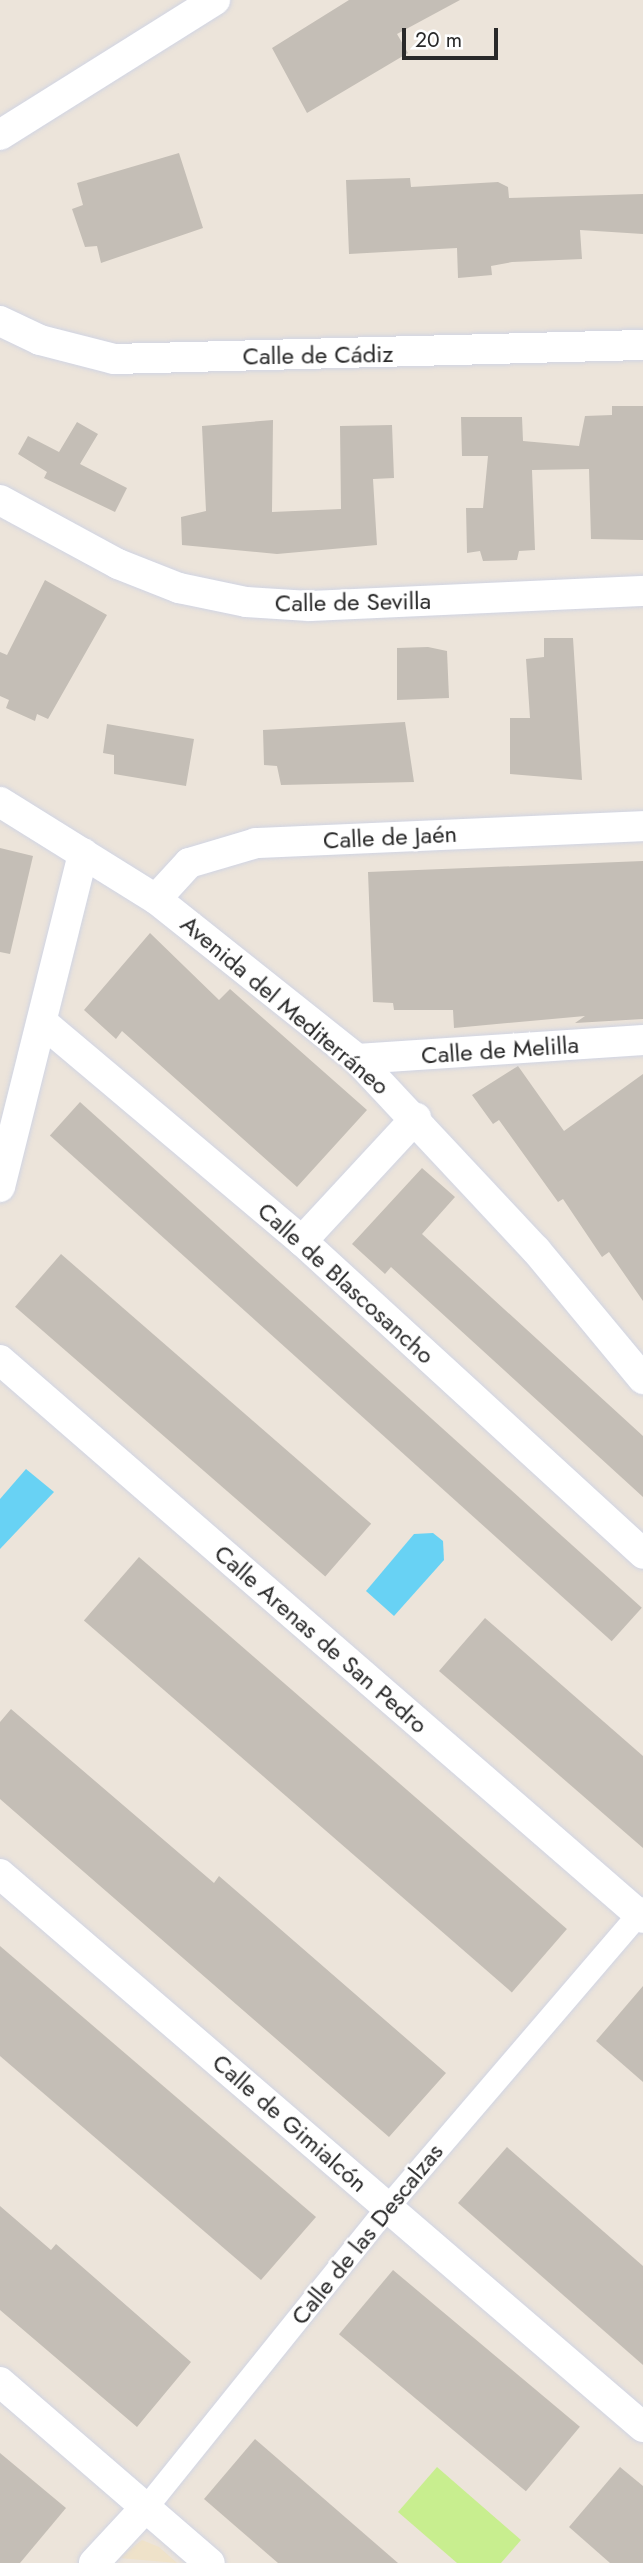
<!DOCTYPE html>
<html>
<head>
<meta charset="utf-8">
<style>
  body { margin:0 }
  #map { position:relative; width:643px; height:2563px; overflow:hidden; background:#ece4da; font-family:Jost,sans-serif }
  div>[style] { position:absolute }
  .education>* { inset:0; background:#efe2c9 }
  .pitch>* { inset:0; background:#c8ee8f }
  .water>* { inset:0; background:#68d2f4 }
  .building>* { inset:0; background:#c4beb6; transform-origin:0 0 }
  .roads { filter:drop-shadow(0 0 2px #d0d4e3) drop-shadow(0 0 2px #d0d4e3) }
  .pedestrian>* { height:23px; margin:-11.5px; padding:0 11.5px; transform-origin:11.5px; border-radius:11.5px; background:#fff }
  .minor>* { height:30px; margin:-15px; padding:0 15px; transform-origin:15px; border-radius:15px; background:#fff }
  span { translate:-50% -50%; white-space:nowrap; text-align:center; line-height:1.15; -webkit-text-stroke:5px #fff; paint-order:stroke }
  .street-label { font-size:24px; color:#292929 }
  .scale { position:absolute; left:402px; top:28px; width:96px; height:32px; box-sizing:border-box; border:4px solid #292929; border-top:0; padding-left:9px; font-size:21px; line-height:24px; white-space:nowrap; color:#292929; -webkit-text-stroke:5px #fff; paint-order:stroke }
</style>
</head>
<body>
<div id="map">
  <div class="education">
    <i style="clip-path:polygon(142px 2540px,159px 2547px,177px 2563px,119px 2558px)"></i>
  </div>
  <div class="pitch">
    <i style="clip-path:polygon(437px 2467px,521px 2540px,501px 2563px,457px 2563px,398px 2512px)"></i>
  </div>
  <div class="water">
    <i style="clip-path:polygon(26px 1469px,54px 1492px,0 1549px,0 1499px)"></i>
    <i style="clip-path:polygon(433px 1533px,443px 1541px,444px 1560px,394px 1616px,366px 1591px,414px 1534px)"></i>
  </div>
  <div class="building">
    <i style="clip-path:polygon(349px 0,460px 0,397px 34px,408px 53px,307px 113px,272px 48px)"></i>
    <i style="clip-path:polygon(179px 153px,203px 228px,101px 263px,97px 246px,85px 247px,72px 209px,83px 205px,77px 183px)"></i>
    <i style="clip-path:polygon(410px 178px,411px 187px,498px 182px,508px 187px,509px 198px,643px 194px,643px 234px,580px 230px,582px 259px,512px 262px,491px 266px,492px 275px,458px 278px,457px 248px,349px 254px,346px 180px)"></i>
    <i style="clip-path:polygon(612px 406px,643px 406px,643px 540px,591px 539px,589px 469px,532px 470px,535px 550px,519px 551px,517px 560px,483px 561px,480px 551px,467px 553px,466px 508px,483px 508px,488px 456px,462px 456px,461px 417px,522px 417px,523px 441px,579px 446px,585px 416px,612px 415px)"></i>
    <i style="clip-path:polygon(273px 420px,272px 512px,341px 509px,340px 426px,392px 425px,394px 478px,373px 479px,377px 545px,277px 554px,182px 545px,181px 517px,206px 511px,202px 426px)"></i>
    <i style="clip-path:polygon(77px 422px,98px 434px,80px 464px,127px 488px,115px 512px,44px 478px,47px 472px,18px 454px,28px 436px,59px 452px)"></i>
    <i style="clip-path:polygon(45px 580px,107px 615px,48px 719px,37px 714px,35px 721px,6px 708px,9px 700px,0 696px,0 652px,7px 655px)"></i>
    <i style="clip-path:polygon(544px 638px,573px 638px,582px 780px,510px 774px,510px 718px,530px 718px,526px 659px,544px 657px)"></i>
    <i style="clip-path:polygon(428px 647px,447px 651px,449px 698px,397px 700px,397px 648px)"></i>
    <i style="clip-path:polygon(405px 722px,414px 782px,281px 785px,277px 766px,264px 765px,263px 730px)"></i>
    <i style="clip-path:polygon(107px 724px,194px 739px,186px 786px,114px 774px,114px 755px,103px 753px)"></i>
    <i style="clip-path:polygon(0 848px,33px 856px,10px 954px,0 952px)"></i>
    <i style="clip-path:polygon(643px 861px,643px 1019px,575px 1023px,585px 1016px,454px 1028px,453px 1010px,394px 1010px,393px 1003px,373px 1002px,368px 872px)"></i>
    <i style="clip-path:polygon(150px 933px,219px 1000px,230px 989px,367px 1110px,297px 1187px,122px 1031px,116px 1039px,84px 1010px)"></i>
    <i style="clip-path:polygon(518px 1066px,564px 1131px,643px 1074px,643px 1301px,609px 1252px,602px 1257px,563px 1199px,558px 1202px,499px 1120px,493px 1124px,472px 1095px)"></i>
    <i style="left:80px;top:1102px;width:756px;height:45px;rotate:42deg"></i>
    <i style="clip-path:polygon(422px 1168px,455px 1197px,422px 1234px,643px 1436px,643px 1497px,391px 1267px,385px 1274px,352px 1244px)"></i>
    <i style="left:61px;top:1254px;width:411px;height:70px;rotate:41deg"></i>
    <i style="left:139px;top:1557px;width:567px;height:84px;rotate:41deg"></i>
    <i style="clip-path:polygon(485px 1618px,643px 1756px,643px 1848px,439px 1671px)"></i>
    <i style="clip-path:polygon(11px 1709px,214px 1883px,219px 1876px,446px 2073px,389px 2137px,0 1799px,0 1722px)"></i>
    <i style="clip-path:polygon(0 1946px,316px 2217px,261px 2280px,0 2056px)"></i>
    <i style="clip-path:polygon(643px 1986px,643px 2082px,596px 2041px)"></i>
    <i style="clip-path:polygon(507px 2147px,643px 2266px,643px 2365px,458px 2203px)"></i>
    <i style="clip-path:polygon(0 2206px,51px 2250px,56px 2244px,191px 2362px,137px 2427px,0 2310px)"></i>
    <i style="left:393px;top:2270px;width:244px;height:84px;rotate:40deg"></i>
    <i style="clip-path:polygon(255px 2439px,398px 2563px,278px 2563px,204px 2499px)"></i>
    <i style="clip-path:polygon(0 2453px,66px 2508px,20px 2563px,0 2563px)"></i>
    <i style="clip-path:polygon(620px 2467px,643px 2486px,643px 2563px,610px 2563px,569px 2527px)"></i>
  </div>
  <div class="roads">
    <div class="pedestrian">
      <i style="left:146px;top:2507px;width:386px;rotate:-51.2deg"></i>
      <i style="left:388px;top:2206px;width:392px;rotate:-49.4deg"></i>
    </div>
    <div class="minor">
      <i style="left:0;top:135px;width:254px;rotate:-32.1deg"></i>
      <i style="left:0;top:321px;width:44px;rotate:25.4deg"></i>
      <i style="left:40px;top:340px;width:76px;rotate:14.4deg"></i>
      <i style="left:114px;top:359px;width:529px;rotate:-1.52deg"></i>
      <i style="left:0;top:500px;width:134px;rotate:28.5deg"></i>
      <i style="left:118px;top:564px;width:66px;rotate:21.5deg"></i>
      <i style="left:179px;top:588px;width:68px;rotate:11.8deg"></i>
      <i style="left:246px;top:602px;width:63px;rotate:3.6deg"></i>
      <i style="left:309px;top:606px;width:334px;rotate:-2.6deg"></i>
      <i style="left:0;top:802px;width:184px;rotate:31.9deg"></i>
      <i style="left:156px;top:899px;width:257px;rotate:38.5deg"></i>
      <i style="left:357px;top:1059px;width:262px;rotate:46.9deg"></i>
      <i style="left:536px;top:1250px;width:168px;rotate:50.3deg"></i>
      <i style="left:156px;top:899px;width:49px;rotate:-47.5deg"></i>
      <i style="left:189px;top:863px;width:70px;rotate:-16.6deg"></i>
      <i style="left:256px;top:843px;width:387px;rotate:-2.5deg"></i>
      <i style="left:42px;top:1022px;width:340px;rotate:40.1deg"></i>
      <i style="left:302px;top:1241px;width:463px;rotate:42.5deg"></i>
      <i style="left:357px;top:1059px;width:287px;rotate:-3.8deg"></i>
      <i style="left:0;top:1187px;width:344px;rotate:-76deg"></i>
      <i style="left:302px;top:1241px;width:168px;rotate:-47.2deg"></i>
      <i style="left:0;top:1360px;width:851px;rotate:40.95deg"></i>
      <i style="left:0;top:1874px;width:848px;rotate:40.7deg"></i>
      <i style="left:0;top:2382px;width:277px;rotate:40.8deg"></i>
      <i style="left:94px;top:2563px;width:76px;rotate:-47.1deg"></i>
    </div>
  </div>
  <div class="street-label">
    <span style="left:318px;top:355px;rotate:-1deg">Calle de Cádiz</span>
    <span style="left:353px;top:602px;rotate:-1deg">Calle de Sevilla</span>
    <span style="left:390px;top:837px;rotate:-3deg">Calle de Jaén</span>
    <span style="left:285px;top:1005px;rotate:40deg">Avenida del Mediterráneo</span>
    <span style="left:500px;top:1050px;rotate:-4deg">Calle de Melilla</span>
    <span style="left:346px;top:1283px;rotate:42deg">Calle de Blascosancho</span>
    <span style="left:321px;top:1639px;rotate:41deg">Calle Arenas de San Pedro</span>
    <span style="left:290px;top:2123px;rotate:41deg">Calle de Gimialcón</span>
    <span style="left:367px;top:2234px;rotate:-51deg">Calle de las Descalzas</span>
  </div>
  <div class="scale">20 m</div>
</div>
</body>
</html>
